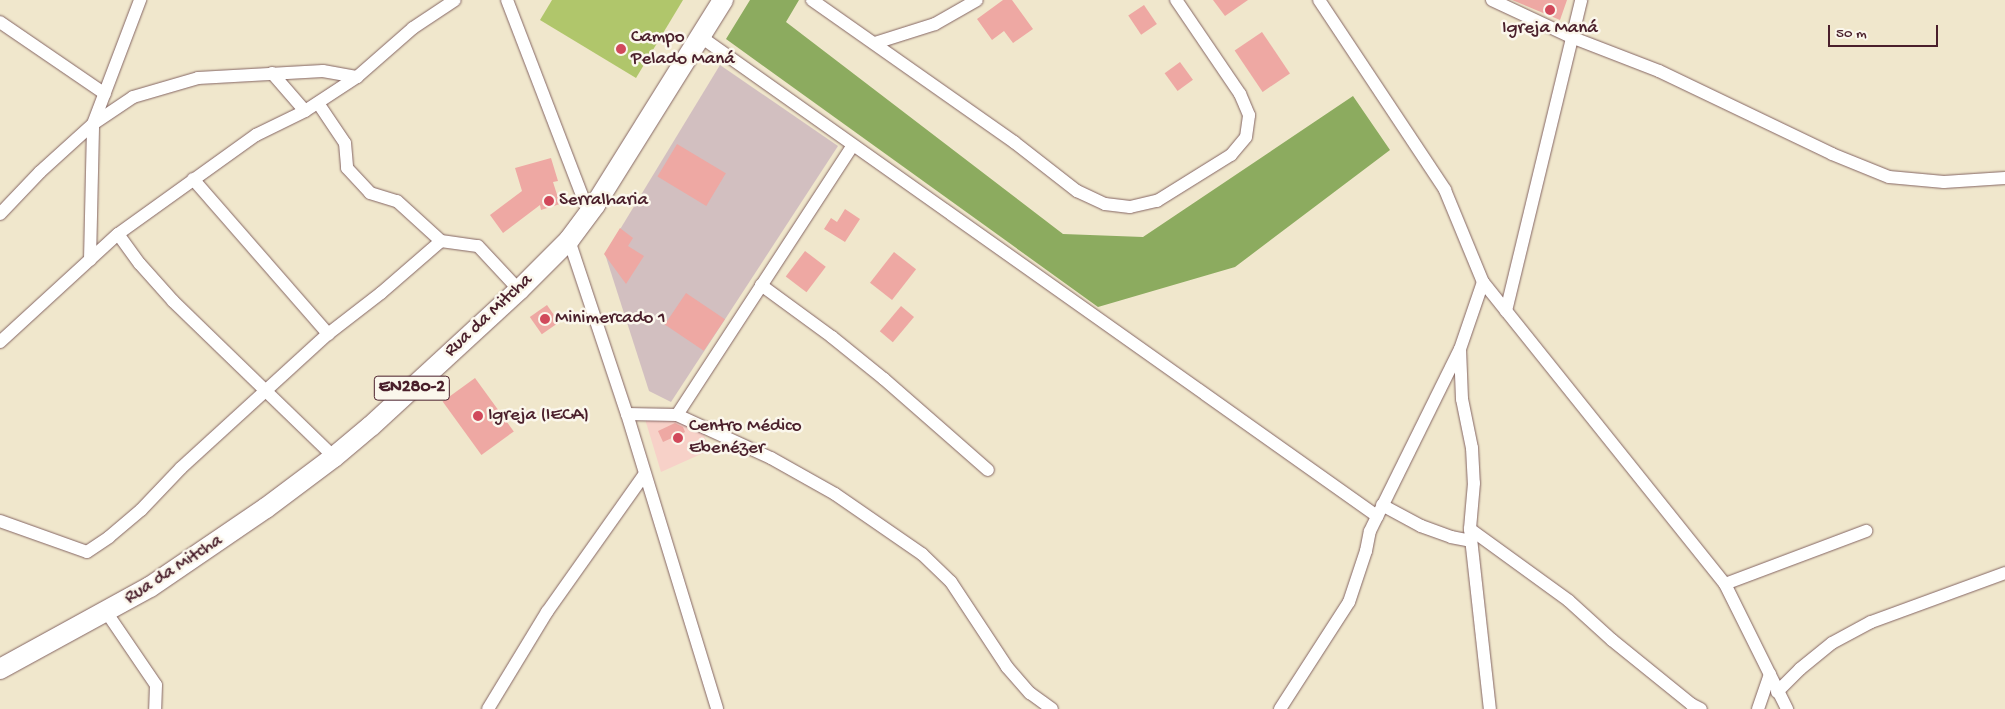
<!DOCTYPE html>
<html>
<head>
<meta charset="utf-8">
<style>
  body { margin:0 }
  #map { position:relative; width:2005px; height:709px; overflow:hidden; background:#f0e7cc; font-family:"Gochi Hand",sans-serif }
  div>[style] { position:absolute }
  .built>* { inset:0; background:#f7d1c8 }
  .industrial>* { inset:0; background:#d2bfc0 }
  .green>* { inset:0; background:#b0c66b }
  .forest>* { inset:0; background:#8cab5f }
  .building>* { inset:0; background:#eea8a3; transform-origin:0 0 }
  .roads { filter:drop-shadow(0 0 1px #846563) drop-shadow(0 0 1px #846563) }
  .street>* { height:12px; margin:-6px; padding:0 6px; transform-origin:6px; border-radius:6px; background:#fff }
  .primary>* { height:20px; margin:-10px; padding:0 10px; transform-origin:10px; border-radius:10px; background:#fff }
  .dots>* { width:14px; height:14px; translate:-50% -50%; box-sizing:border-box; border:2px solid #fbf7ec; border-radius:50% }
  span { translate:-50% -50%; white-space:nowrap; text-align:center; line-height:1.15; -webkit-text-stroke:5px #fbf7ec; paint-order:stroke }
  .shield-label span { padding:1px 4px; background:#fbf7ec; border:1px solid; border-radius:4px; -webkit-text-stroke-width:0 }
  .shield-label { font-size:18px; color:#4a1f2b; font-weight:700 }
  .poi-label { font-size:19px; color:#4a1f2b }
  .left { translate:0 -50%; text-align:left }
  .street-label { font-size:19px; color:#4a1f2b }
  .scale { position:absolute; left:1828px; top:25px; width:110px; height:22px; box-sizing:border-box; border:2px solid #4a1f2b; border-top:0; padding-left:6px; font-size:15px; line-height:18px; white-space:nowrap; color:#4a1f2b; -webkit-text-stroke:4px #fbf7ec; paint-order:stroke }
</style>
</head>
<body>
<div id="map">
  <div class="built">
    <i style="clip-path:polygon(677px 415px,700px 425px,710px 450px,661px 472px,645px 419px)"></i>
  </div>
  <div class="industrial">
    <i style="clip-path:polygon(720px 65px,838px 146px,671px 402px,649px 391px,605px 254px)"></i>
  </div>
  <div class="green">
    <i style="clip-path:polygon(552px 0,683px 0,636px 78px,540px 20px)"></i>
  </div>
  <div class="forest">
    <i style="clip-path:polygon(750px 0,799px 0,786px 22px,1063px 234px,1143px 237px,1353px 96px,1390px 150px,1235px 267px,1098px 307px,726px 39px)"></i>
  </div>
  <div class="building">
    <i style="clip-path:polygon(1003px 0,1012px 0,1033px 29px,1013px 43px,1004px 31px,992px 40px,977px 19px)"></i>
    <i style="clip-path:polygon(1213px 0,1248px 0,1225px 16px)"></i>
    <i style="clip-path:polygon(1512px 0,1567px 0,1560px 20px)"></i>
    <i style="left:1144px;top:5px;width:23px;height:19px;rotate:56deg"></i>
    <i style="left:1262px;top:32px;width:50px;height:33px;rotate:56deg"></i>
    <i style="left:1180px;top:62px;width:22px;height:19px;rotate:54deg"></i>
    <i style="left:677px;top:144px;width:57px;height:38px;rotate:31deg"></i>
    <i style="clip-path:polygon(551px 158px,558px 181px,553px 182px,560px 204px,541px 210px,540px 205px,503px 233px,490px 215px,522px 191px,515px 168px)"></i>
    <i style="clip-path:polygon(845px 209px,860px 219px,845px 242px,824px 229px,831px 218px,837px 222px)"></i>
    <i style="clip-path:polygon(620px 228px,633px 238px,628px 246px,644px 256px,626px 284px,604px 254px)"></i>
    <i style="left:805px;top:251px;width:26px;height:32px;rotate:37deg"></i>
    <i style="left:894px;top:252px;width:28px;height:39px;rotate:38deg"></i>
    <i style="left:686px;top:293px;width:47px;height:38px;rotate:34deg"></i>
    <i style="left:547px;top:305px;width:21px;height:21px;rotate:55deg"></i>
    <i style="left:901px;top:306px;width:17px;height:33px;rotate:40deg"></i>
    <i style="left:475px;top:378px;width:66px;height:40px;rotate:54deg"></i>
    <i style="clip-path:polygon(675px 423px,683px 427px,685px 432px,663px 442px,658px 431px)"></i>
  </div>
  <div class="roads">
    <div class="street">
      <i style="left:507px;top:0;width:229px;rotate:69deg"></i>
      <i style="left:812px;top:0;width:247px;rotate:35.1deg"></i>
      <i style="left:1014px;top:142px;width:80px;rotate:37.9deg"></i>
      <i style="left:1077px;top:191px;width:31px;rotate:25deg"></i>
      <i style="left:1105px;top:204px;width:25px;rotate:7deg"></i>
      <i style="left:1130px;top:207px;width:28px;rotate:-13deg"></i>
      <i style="left:1157px;top:201px;width:87px;rotate:-31.9deg"></i>
      <i style="left:1231px;top:155px;width:23px;rotate:-50deg"></i>
      <i style="left:1246px;top:137px;width:22px;rotate:-82deg"></i>
      <i style="left:1249px;top:115px;width:23px;rotate:-113deg"></i>
      <i style="left:1240px;top:94px;width:114px;rotate:-124.2deg"></i>
      <i style="left:1319px;top:0;width:228px;rotate:56.4deg"></i>
      <i style="left:1445px;top:190px;width:100px;rotate:67.6deg"></i>
      <i style="left:1483px;top:282px;width:387px;rotate:51.3deg"></i>
      <i style="left:1725px;top:584px;width:140px;rotate:63.6deg"></i>
      <i style="left:1492px;top:0;width:87px;rotate:25.1deg"></i>
      <i style="left:1571px;top:37px;width:94px;rotate:21.1deg"></i>
      <i style="left:1659px;top:71px;width:192px;rotate:25.6deg"></i>
      <i style="left:1832px;top:154px;width:61px;rotate:22deg"></i>
      <i style="left:1889px;top:177px;width:55px;rotate:5.2deg"></i>
      <i style="left:1944px;top:182px;width:61px;rotate:-3.8deg"></i>
      <i style="left:0;top:22px;width:127px;rotate:34.4deg"></i>
      <i style="left:701px;top:37px;width:829px;rotate:35.32deg"></i>
      <i style="left:875px;top:43px;width:63px;rotate:-17.6deg"></i>
      <i style="left:935px;top:24px;width:48px;rotate:-29.7deg"></i>
      <i style="left:272px;top:73px;width:50px;rotate:49deg"></i>
      <i style="left:318px;top:103px;width:48px;rotate:56deg"></i>
      <i style="left:345px;top:143px;width:25px;rotate:85deg"></i>
      <i style="left:347px;top:168px;width:34px;rotate:47deg"></i>
      <i style="left:370px;top:193px;width:28px;rotate:17deg"></i>
      <i style="left:397px;top:201px;width:59px;rotate:42.3deg"></i>
      <i style="left:441px;top:241px;width:37px;rotate:8deg"></i>
      <i style="left:478px;top:246px;width:60px;rotate:47deg"></i>
      <i style="left:193px;top:179px;width:206px;rotate:48.9deg"></i>
      <i style="left:0;top:214px;width:58px;rotate:-46.4deg"></i>
      <i style="left:40px;top:172px;width:72px;rotate:-42.2deg"></i>
      <i style="left:93px;top:124px;width:48px;rotate:-34deg"></i>
      <i style="left:133px;top:97px;width:68px;rotate:-16.3deg"></i>
      <i style="left:198px;top:78px;width:125px;rotate:-3.2deg"></i>
      <i style="left:323px;top:71px;width:35px;rotate:10deg"></i>
      <i style="left:118px;top:234px;width:37px;rotate:54deg"></i>
      <i style="left:140px;top:264px;width:50px;rotate:48.3deg"></i>
      <i style="left:173px;top:301px;width:224px;rotate:44.1deg"></i>
      <i style="left:569px;top:240px;width:183px;rotate:71.6deg"></i>
      <i style="left:627px;top:414px;width:308px;rotate:73deg"></i>
      <i style="left:90px;top:260px;width:136px;rotate:-88.7deg"></i>
      <i style="left:93px;top:124px;width:133px;rotate:-69.2deg"></i>
      <i style="left:1483px;top:282px;width:71px;rotate:108.9deg"></i>
      <i style="left:1460px;top:349px;width:50px;rotate:87.7deg"></i>
      <i style="left:1462px;top:399px;width:50px;rotate:78.5deg"></i>
      <i style="left:1472px;top:448px;width:35px;rotate:87deg"></i>
      <i style="left:1474px;top:483px;width:46px;rotate:95deg"></i>
      <i style="left:1470px;top:529px;width:181px;rotate:83.7deg"></i>
      <i style="left:761px;top:285px;width:88px;rotate:36.2deg"></i>
      <i style="left:832px;top:337px;width:67px;rotate:38.9deg"></i>
      <i style="left:884px;top:379px;width:138px;rotate:41.2deg"></i>
      <i style="left:1506px;top:311px;width:320px;rotate:-76.4deg"></i>
      <i style="left:0;top:342px;width:160px;rotate:-42.5deg"></i>
      <i style="left:118px;top:234px;width:170px;rotate:-35.7deg"></i>
      <i style="left:256px;top:135px;width:55px;rotate:-26.1deg"></i>
      <i style="left:305px;top:111px;width:62px;rotate:-33.2deg"></i>
      <i style="left:357px;top:77px;width:74px;rotate:-41.2deg"></i>
      <i style="left:413px;top:28px;width:50px;rotate:-33.7deg"></i>
      <i style="left:627px;top:414px;width:50px;rotate:1.1deg"></i>
      <i style="left:677px;top:415px;width:103px;rotate:24.6deg"></i>
      <i style="left:771px;top:458px;width:73px;rotate:29.4deg"></i>
      <i style="left:835px;top:494px;width:106px;rotate:34.6deg"></i>
      <i style="left:922px;top:554px;width:40px;rotate:44deg"></i>
      <i style="left:951px;top:582px;width:102px;rotate:56.6deg"></i>
      <i style="left:1007px;top:667px;width:35px;rotate:49deg"></i>
      <i style="left:1030px;top:693px;width:27px;rotate:36deg"></i>
      <i style="left:677px;top:415px;width:322px;rotate:-56.9deg"></i>
      <i style="left:1382px;top:505px;width:44px;rotate:28.3deg"></i>
      <i style="left:1421px;top:526px;width:32px;rotate:20deg"></i>
      <i style="left:1451px;top:537px;width:20px;rotate:11deg"></i>
      <i style="left:0;top:521px;width:92px;rotate:19.6deg"></i>
      <i style="left:87px;top:552px;width:27px;rotate:-34deg"></i>
      <i style="left:109px;top:537px;width:42px;rotate:-40.2deg"></i>
      <i style="left:141px;top:510px;width:58px;rotate:-46.4deg"></i>
      <i style="left:181px;top:468px;width:199px;rotate:-42.4deg"></i>
      <i style="left:328px;top:334px;width:67px;rotate:-37.7deg"></i>
      <i style="left:381px;top:293px;width:79px;rotate:-40.9deg"></i>
      <i style="left:1470px;top:529px;width:122px;rotate:36deg"></i>
      <i style="left:1569px;top:601px;width:58px;rotate:42.2deg"></i>
      <i style="left:1612px;top:640px;width:102px;rotate:39deg"></i>
      <i style="left:1691px;top:704px;width:11px;rotate:27deg"></i>
      <i style="left:1725px;top:584px;width:151px;rotate:-20.6deg"></i>
      <i style="left:107px;top:613px;width:87px;rotate:55.8deg"></i>
      <i style="left:156px;top:685px;width:24px;rotate:92deg"></i>
      <i style="left:1777px;top:692px;width:33px;rotate:-45deg"></i>
      <i style="left:1800px;top:669px;width:41px;rotate:-39.1deg"></i>
      <i style="left:1832px;top:643px;width:44px;rotate:-28.3deg"></i>
      <i style="left:1871px;top:622px;width:143px;rotate:-20.1deg"></i>
      <i style="left:488px;top:709px;width:114px;rotate:-58.7deg"></i>
      <i style="left:547px;top:612px;width:168px;rotate:-54.7deg"></i>
      <i style="left:1280px;top:709px;width:127px;rotate:-57.2deg"></i>
      <i style="left:1349px;top:602px;width:54px;rotate:-71.6deg"></i>
      <i style="left:1366px;top:551px;width:20px;rotate:-79deg"></i>
      <i style="left:1370px;top:531px;width:201px;rotate:-63.7deg"></i>
      <i style="left:1758px;top:709px;width:37px;rotate:-71deg"></i>
    </div>
    <div class="primary">
      <i style="left:0;top:669px;width:171px;rotate:-28.7deg"></i>
      <i style="left:150px;top:587px;width:140px;rotate:-34.3deg"></i>
      <i style="left:266px;top:508px;width:85px;rotate:-36.9deg"></i>
      <i style="left:334px;top:457px;width:48px;rotate:-40deg"></i>
      <i style="left:371px;top:426px;width:201px;rotate:-42.6deg"></i>
      <i style="left:519px;top:290px;width:71px;rotate:-45deg"></i>
      <i style="left:569px;top:240px;width:44px;rotate:-53.4deg"></i>
      <i style="left:595px;top:205px;width:242px;rotate:-58deg"></i>
    </div>
  </div>
  <div class="dots">
    <i style="left:1550px;top:10px;background:#d1495b"></i>
    <i style="left:621px;top:49px;background:#d1495b"></i>
    <i style="left:549px;top:201px;background:#d1495b"></i>
    <i style="left:545px;top:319px;background:#d1495b"></i>
    <i style="left:478px;top:416px;background:#d1495b"></i>
    <i style="left:678px;top:438px;background:#d1495b"></i>
  </div>
  <div class="shield-label">
    <span style="left:412px;top:388px">EN280-2</span>
  </div>
  <div class="poi-label">
    <span style="left:1550px;top:29px">Igreja Maná</span>
    <span class="left" style="left:631px;top:49px">Campo<br>Pelado Maná</span>
    <span class="left" style="left:559px;top:201px">Serralharia</span>
    <span class="left" style="left:555px;top:319px">Minimercado 1</span>
    <span class="left" style="left:488px;top:416px">Igreja (IECA)</span>
    <span class="left" style="left:689px;top:438px">Centro Médico<br>Ebenézer</span>
  </div>
  <div class="street-label">
    <span style="left:489px;top:316px;rotate:-43deg">Rua da Mitcha</span>
    <span style="left:174px;top:570px;rotate:-33deg">Rua da Mitcha</span>
  </div>
  <div class="scale">50 m</div>
</div>
</body>
</html>
